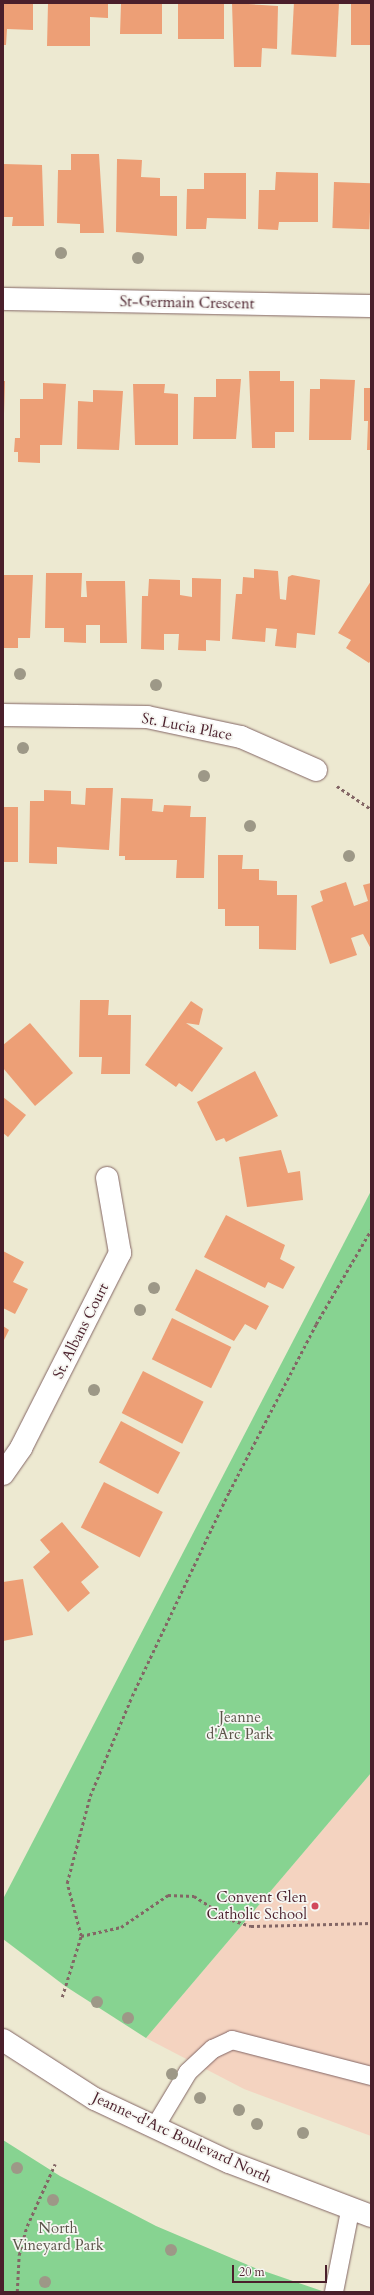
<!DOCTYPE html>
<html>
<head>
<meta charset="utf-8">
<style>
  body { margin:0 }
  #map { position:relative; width:374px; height:2295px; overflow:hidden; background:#ede9d1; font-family:Cardo,serif }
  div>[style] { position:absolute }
  .built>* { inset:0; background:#f4d3c0 }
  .green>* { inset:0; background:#87d391 }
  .building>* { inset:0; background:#ed9f76; transform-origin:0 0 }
  .path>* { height:2.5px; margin-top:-1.25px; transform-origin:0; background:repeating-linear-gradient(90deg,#836665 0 3px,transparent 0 6px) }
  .roads { filter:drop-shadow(0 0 1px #836665) drop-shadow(0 0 1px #836665) }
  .lane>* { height:18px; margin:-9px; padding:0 9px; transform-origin:9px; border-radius:9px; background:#fff }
  .street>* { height:22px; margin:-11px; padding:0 11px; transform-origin:11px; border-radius:11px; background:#fff }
  .secondary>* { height:22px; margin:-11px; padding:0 11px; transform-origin:11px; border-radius:11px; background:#fff }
  .trees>* { width:12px; height:12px; margin:-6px; border-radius:50%; background:#9d9887 }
  .dots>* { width:11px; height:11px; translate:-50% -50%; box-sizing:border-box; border:2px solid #f6f6f2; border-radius:50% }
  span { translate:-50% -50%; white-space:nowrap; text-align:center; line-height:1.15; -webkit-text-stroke:3.5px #f6f6f2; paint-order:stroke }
  .street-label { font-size:15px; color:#4a1f2b }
  .park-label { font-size:15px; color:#5c554a }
  .poi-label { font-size:15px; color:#4a1f2b }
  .right { translate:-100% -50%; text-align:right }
  .frame { position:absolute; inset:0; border:4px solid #4a1f2b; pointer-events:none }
  .scale { position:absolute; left:232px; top:2265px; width:95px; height:18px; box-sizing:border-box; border:2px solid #4a1f2b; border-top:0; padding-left:5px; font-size:12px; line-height:14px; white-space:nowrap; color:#4a1f2b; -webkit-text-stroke:3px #f6f6f2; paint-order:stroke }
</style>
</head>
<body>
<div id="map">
  <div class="built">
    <i style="clip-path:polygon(371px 1773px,371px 2136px,244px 2089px,146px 2038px)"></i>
  </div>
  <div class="green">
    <i style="clip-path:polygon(371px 1191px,371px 1773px,146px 2038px,65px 1986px,3px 1939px,3px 1899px)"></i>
    <i style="clip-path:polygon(3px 2140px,60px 2176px,156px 2226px,255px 2268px,325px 2292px,3px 2292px)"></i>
  </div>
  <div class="building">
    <i style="clip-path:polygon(3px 3px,33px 3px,33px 30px,7px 29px,6px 45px,3px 45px)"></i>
    <i style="clip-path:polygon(48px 3px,108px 3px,108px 18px,90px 17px,90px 46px,47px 46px)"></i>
    <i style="clip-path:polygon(162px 3px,162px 34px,120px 34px,121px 4px,116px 3px)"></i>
    <i style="left:178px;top:3px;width:46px;height:36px"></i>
    <i style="clip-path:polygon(232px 3px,278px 6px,277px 49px,262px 48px,261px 67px,234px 67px)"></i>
    <i style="left:339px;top:3px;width:54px;height:45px;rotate:93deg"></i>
    <i style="left:351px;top:3px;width:20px;height:42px"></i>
    <i style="clip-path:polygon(71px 154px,99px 154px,104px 233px,80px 233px,80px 224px,57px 223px,58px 170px,71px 170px)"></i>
    <i style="clip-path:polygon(117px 159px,142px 160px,141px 177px,160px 178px,160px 196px,177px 196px,177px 236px,116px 232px)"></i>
    <i style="clip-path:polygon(3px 164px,42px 165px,44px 226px,12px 226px,13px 217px,3px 217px)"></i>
    <i style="clip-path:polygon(276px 172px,318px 173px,318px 222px,279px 222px,278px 230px,258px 229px,259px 190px,275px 190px)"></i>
    <i style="clip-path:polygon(204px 173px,246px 173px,246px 219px,207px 218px,206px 229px,186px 229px,187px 189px,204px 189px)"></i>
    <i style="left:334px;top:182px;width:37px;height:46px;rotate:2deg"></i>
    <i style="clip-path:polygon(249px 371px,280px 371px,280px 381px,294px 381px,294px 432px,275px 432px,275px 448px,252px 448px)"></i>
    <i style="clip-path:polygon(216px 379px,241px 379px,236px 439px,193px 439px,194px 397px,216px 397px)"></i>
    <i style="clip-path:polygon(320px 379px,355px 380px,351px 440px,309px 440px,310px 389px,320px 389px)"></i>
    <i style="clip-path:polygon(3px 381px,5px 381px,4px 414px,3px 414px)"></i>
    <i style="clip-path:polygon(43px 383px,66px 384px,62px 445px,40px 445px,40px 463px,18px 462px,18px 452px,14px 452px,15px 438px,20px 438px,20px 399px,43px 399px)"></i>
    <i style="clip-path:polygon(133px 384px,165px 384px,164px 393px,178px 394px,178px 445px,135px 445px)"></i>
    <i style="clip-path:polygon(364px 388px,371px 388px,371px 450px,367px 450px,368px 421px,364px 421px)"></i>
    <i style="clip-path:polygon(93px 390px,123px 391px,119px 450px,77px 449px,78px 401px,93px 402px)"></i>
    <i style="clip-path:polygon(254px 569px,278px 571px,280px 599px,286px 600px,288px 577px,292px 575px,320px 580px,315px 635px,297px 633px,296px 648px,275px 646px,277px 629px,266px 628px,265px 642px,232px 639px,236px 594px,242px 594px,243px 577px,254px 578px)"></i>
    <i style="clip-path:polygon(46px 573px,82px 573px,81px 597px,87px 597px,86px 581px,125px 581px,127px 643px,100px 643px,100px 625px,86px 625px,86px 643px,64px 642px,64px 628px,45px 628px)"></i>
    <i style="clip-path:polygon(4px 575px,33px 575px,30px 638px,18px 638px,18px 648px,3px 648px)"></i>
    <i style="clip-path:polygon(192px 578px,221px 579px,220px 641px,206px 640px,206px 651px,178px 650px,179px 634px,164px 634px,164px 650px,141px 649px,142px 596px,148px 596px,149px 579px,180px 580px,180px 595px,192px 597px)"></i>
    <i style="clip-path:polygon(371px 581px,371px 660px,369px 663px,346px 648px,351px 640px,338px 633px)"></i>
    <i style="clip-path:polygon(86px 788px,113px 788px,109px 850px,57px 847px,57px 864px,29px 863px,30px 801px,44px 801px,44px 790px,71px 791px,71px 804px,85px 805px)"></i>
    <i style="clip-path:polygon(121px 798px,153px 799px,152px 811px,163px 812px,164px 805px,191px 806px,190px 817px,206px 817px,204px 878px,176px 878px,177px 860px,125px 860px,125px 856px,119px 856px)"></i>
    <i style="left:3px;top:807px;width:15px;height:55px"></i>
    <i style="clip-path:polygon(218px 855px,243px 855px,242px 869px,259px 869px,259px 880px,277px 881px,277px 895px,297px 895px,296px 950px,259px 949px,259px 926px,225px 926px,225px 909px,218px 909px)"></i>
    <i style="clip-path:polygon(346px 882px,354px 906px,368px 901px,363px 885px,371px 883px,371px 949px,363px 934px,351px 938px,357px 955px,330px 964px,311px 906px,323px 901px,320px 891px)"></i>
    <i style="clip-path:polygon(80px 1000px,109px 1000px,108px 1015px,131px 1015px,130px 1074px,101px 1074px,102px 1057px,79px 1057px)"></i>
    <i style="clip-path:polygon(191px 1001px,203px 1009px,199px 1025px,186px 1023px,223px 1048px,192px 1092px,179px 1083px,176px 1087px,145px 1065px)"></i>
    <i style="clip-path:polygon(30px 1023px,73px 1073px,35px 1106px,3px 1068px,3px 1045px)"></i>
    <i style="clip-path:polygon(255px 1071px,278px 1116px,226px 1142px,224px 1138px,216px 1141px,197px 1102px)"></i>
    <i style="clip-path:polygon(3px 1097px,26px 1115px,8px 1137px,3px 1133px)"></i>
    <i style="clip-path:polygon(281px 1150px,288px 1173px,300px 1171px,303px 1200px,247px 1207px,239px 1157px)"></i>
    <i style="clip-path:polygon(226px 1215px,285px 1245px,280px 1259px,295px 1267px,283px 1289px,268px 1282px,265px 1288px,204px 1257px)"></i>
    <i style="clip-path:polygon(3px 1251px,24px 1262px,13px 1282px,28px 1289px,15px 1314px,3px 1308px)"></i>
    <i style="clip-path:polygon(196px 1269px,269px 1306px,256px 1330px,245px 1324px,234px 1341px,175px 1310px)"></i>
    <i style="left:172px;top:1318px;width:66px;height:46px;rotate:26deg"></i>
    <i style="clip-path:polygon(3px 1326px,9px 1330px,3px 1342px)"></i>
    <i style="left:143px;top:1371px;width:68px;height:47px;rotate:27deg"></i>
    <i style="left:121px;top:1421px;width:67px;height:47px;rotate:28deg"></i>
    <i style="left:104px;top:1482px;width:66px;height:51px;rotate:27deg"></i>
    <i style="clip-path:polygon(62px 1522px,99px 1567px,81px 1582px,90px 1593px,68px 1612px,33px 1567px,50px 1552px,40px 1540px)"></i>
    <i style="clip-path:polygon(23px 1579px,33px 1635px,3px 1641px,3px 1582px)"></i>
  </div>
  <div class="path">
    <i style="left:337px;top:786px;width:41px;rotate:34.1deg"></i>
    <i style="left:81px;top:1936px;width:41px;rotate:-12.7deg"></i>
    <i style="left:121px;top:1927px;width:57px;rotate:-34.2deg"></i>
    <i style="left:168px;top:1895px;width:26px;rotate:2deg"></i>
    <i style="left:194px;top:1896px;width:45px;rotate:32.3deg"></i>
    <i style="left:232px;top:1920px;width:20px;rotate:18deg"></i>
    <i style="left:251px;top:1926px;width:120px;rotate:-1.4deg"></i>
    <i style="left:62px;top:1997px;width:64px;rotate:-72.7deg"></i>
    <i style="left:81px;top:1936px;width:55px;rotate:-104.8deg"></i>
    <i style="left:67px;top:1883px;width:90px;rotate:-75.2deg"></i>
    <i style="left:90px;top:1796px;width:108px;rotate:-67.2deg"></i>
    <i style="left:132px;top:1696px;width:226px;rotate:-64.6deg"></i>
    <i style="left:229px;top:1492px;width:189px;rotate:-62.6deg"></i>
    <i style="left:316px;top:1324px;width:109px;rotate:-59.7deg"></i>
    <i style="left:17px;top:2292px;width:37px;rotate:-87deg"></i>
    <i style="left:19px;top:2255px;width:30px;rotate:-75deg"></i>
    <i style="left:27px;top:2226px;width:68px;rotate:-65.7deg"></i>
  </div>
  <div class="roads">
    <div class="lane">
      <i style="left:155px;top:2127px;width:64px;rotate:-59deg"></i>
      <i style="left:188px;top:2072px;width:34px;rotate:-43deg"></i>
      <i style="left:213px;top:2049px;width:21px;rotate:-25deg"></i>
      <i style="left:232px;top:2040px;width:144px;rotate:14.5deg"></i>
      <i style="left:334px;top:2292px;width:83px;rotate:-78.8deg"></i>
    </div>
    <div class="street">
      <i style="left:3px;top:299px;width:368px;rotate:1.1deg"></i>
      <i style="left:3px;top:715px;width:144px;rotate:0.8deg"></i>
      <i style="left:147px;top:717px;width:96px;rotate:12deg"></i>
      <i style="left:241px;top:737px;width:82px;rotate:23.7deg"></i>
      <i style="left:3px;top:1474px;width:32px;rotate:-55deg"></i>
      <i style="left:21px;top:1448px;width:219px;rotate:-63.1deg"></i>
      <i style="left:120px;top:1253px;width:76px;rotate:-99.8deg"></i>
    </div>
    <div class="secondary">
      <i style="left:3px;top:2040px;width:109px;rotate:32.7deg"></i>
      <i style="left:95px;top:2099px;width:148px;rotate:25.2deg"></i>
      <i style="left:229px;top:2162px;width:152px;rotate:20.8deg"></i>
    </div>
  </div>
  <div class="trees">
    <i style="left:61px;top:253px"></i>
    <i style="left:138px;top:258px"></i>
    <i style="left:20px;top:674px"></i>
    <i style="left:156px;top:685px"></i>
    <i style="left:23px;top:748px"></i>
    <i style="left:204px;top:776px"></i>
    <i style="left:250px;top:826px"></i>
    <i style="left:349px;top:856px"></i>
    <i style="left:154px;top:1288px"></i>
    <i style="left:140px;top:1310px"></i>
    <i style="left:94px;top:1390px"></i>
    <i style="left:97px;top:2002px"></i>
    <i style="left:128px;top:2018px"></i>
    <i style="left:172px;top:2074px"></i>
    <i style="left:200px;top:2098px"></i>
    <i style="left:239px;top:2110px"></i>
    <i style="left:257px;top:2124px"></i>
    <i style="left:303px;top:2133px"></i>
    <i style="left:17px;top:2168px"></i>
    <i style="left:53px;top:2200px"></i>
    <i style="left:171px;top:2250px"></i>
    <i style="left:45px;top:2282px"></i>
  </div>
  <div class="dots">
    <i style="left:315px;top:1906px;background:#d1495b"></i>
  </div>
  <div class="street-label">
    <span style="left:187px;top:303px;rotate:1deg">St-Germain Crescent</span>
    <span style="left:187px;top:727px;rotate:11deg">St. Lucia Place</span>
    <span style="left:81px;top:1331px;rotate:-63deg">St. Albans Court</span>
    <span style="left:182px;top:2138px;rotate:25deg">Jeanne-d'Arc Boulevard North</span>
  </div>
  <div class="park-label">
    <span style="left:240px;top:1726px">Jeanne<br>d'Arc Park</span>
    <span style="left:58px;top:2237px">North<br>Vineyard Park</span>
  </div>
  <div class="poi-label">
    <span class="right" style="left:307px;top:1906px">Convent Glen<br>Catholic School</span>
  </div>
  <div class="frame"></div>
  <div class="scale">20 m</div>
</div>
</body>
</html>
